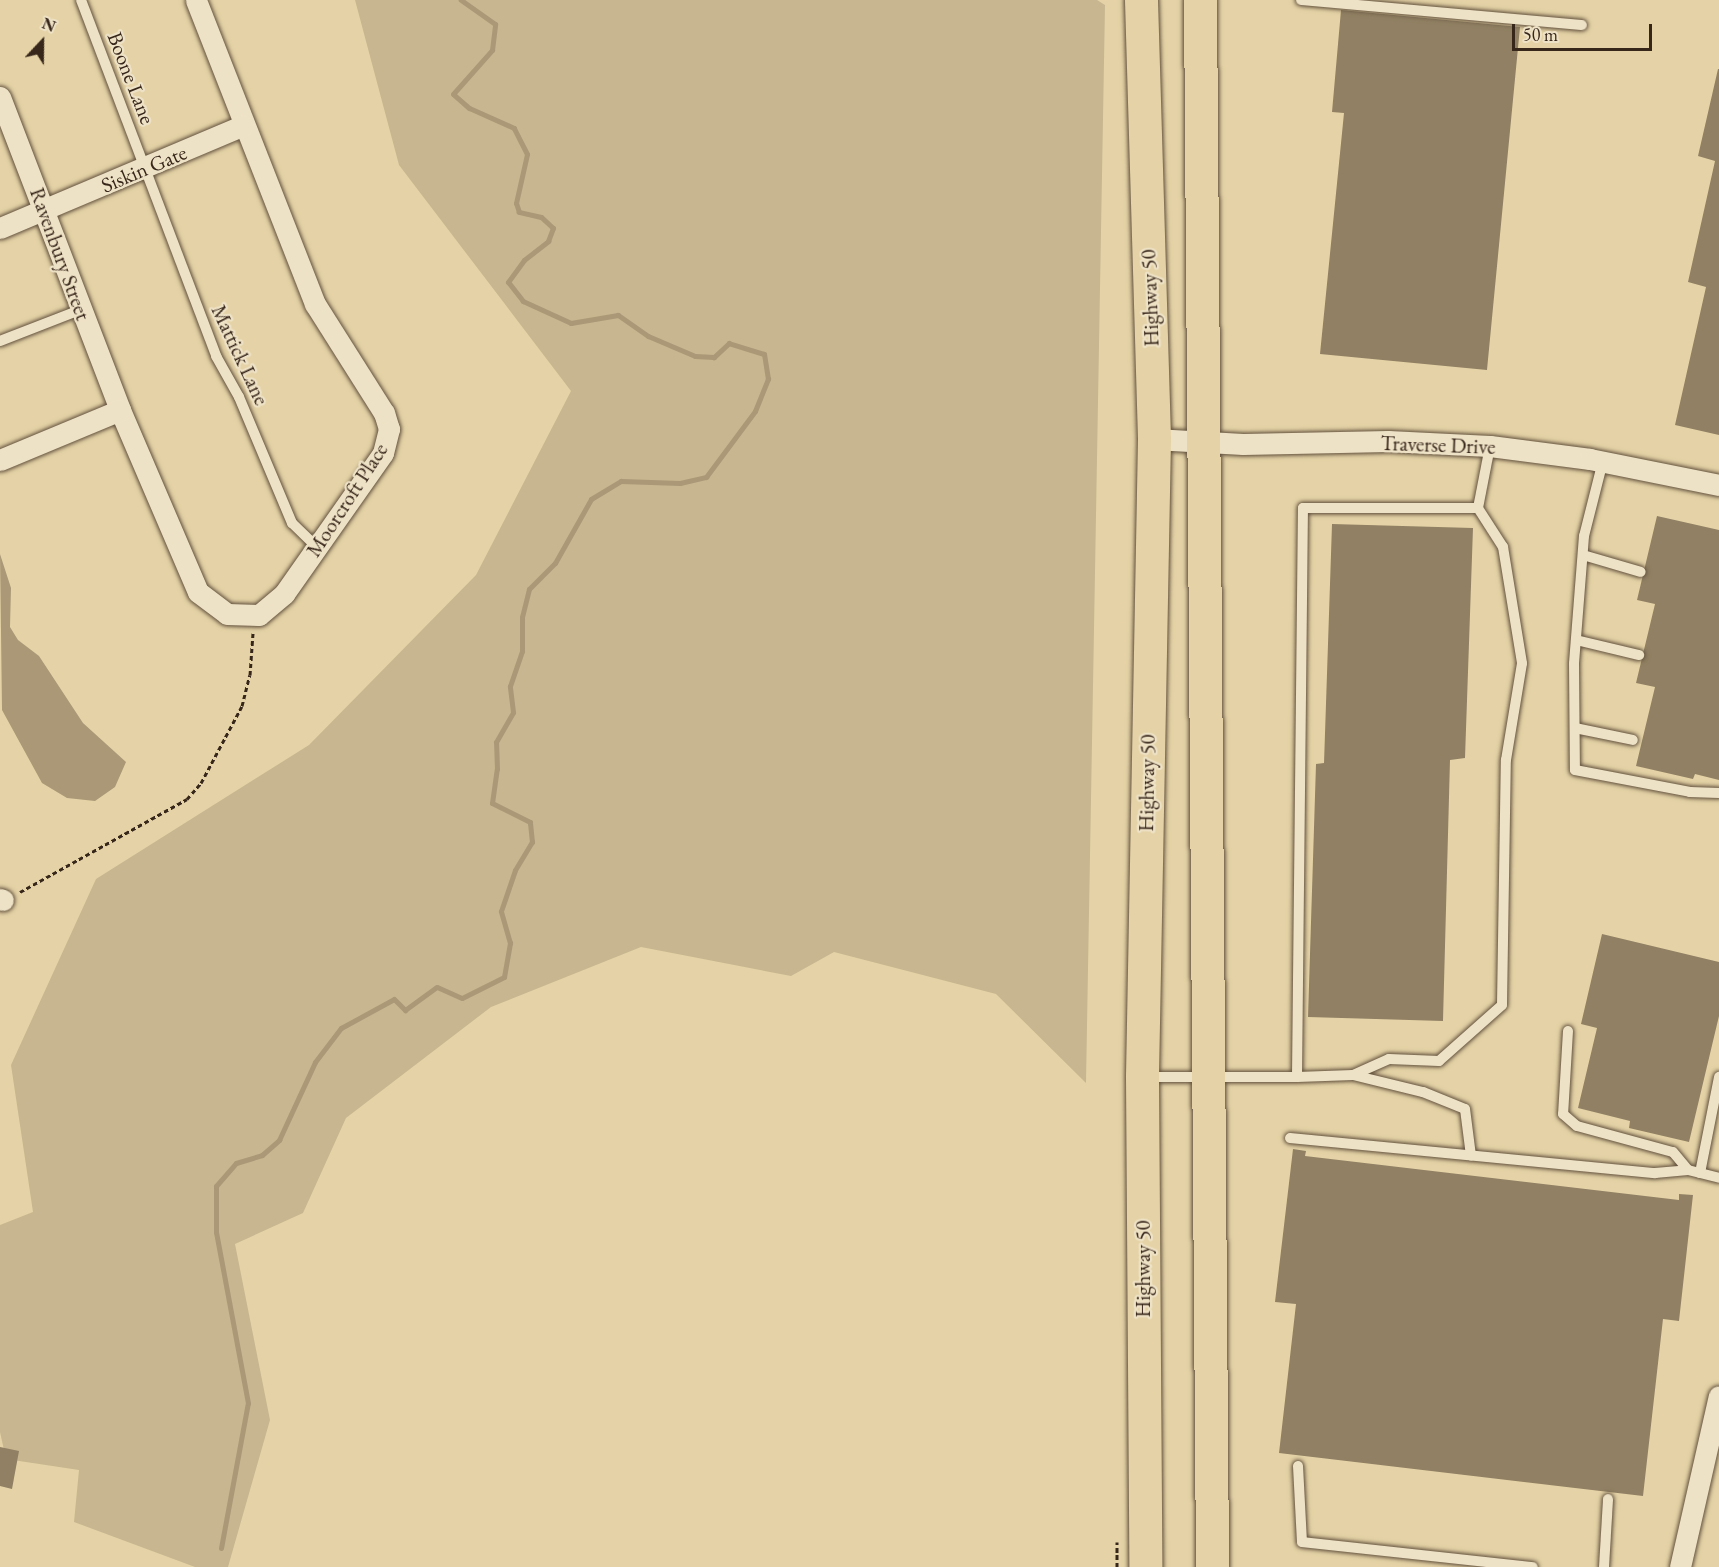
<!DOCTYPE html>
<html>
<head>
<meta charset="utf-8">
<style>
  body { margin:0 }
  #map { position:relative; width:1719px; height:1567px; overflow:hidden; background:#e5d3a7; font-family:"EB Garamond",serif }
  div>[style] { position:absolute }
  .green>* { inset:0; background:#c7b68f }
  .water>* { inset:0; background:#aa9877 }
  .stream>* { height:5px; margin:-2.5px; padding:0 2.5px; transform-origin:2.5px; border-radius:2.5px; background:#aa9877 }
  .building>* { inset:0; background:#918063 }
  .path>* { height:3px; margin-top:-1.5px; transform-origin:0; background:repeating-linear-gradient(90deg,#37261a 0 4.5px,transparent 0 7.5px) }
  .roads { filter:drop-shadow(0 0 2px #62513d) drop-shadow(0 0 2px #62513d) }
  .lane>* { height:10px; margin:-5px; padding:0 5px; transform-origin:5px; border-radius:5px; background:#eee2c6 }
  .street>* { height:21px; margin:-10.5px; padding:0 10.5px; transform-origin:10.5px; border-radius:10.5px; background:#eee2c6 }
  .primary>* { height:33px; margin:-16.5px; padding:0 16.5px; transform-origin:16.5px; border-radius:16.5px; background:#e5d3a7 }
  span { translate:-50% -50%; white-space:nowrap; text-align:center; line-height:1.15; -webkit-text-stroke:4.5px #eee2c6; paint-order:stroke }
  .street-label { font-size:21px; color:#37261a }
  .north { position:absolute; left:12px; top:12px; width:60px; height:60px; -webkit-text-stroke:4px #eee2c6; paint-order:stroke; rotate:22deg; font-size:16px; font-weight:700; line-height:24px; text-align:center; color:#37261a }
  .north::after { content:''; display:block; margin:auto; width:21px; height:27px; background:#37261a; clip-path:polygon(50% 0,100% 100%,50% 72%,0 100%) }
  .scale { position:absolute; left:1512px; top:24px; width:140px; height:27px; box-sizing:border-box; border:3px solid #37261a; border-top:0; padding-left:8px; font-size:18px; line-height:21px; white-space:nowrap; color:#37261a; -webkit-text-stroke:4px #eee2c6; paint-order:stroke }
</style>
</head>
<body>
<div id="map">
  <div class="green">
    <i style="clip-path:polygon(355px 0,1097px 0,1105px 5px,1086px 1083px,996px 994px,834px 952px,791px 976px,641px 947px,491px 1007px,346px 1118px,303px 1213px,235px 1244px,270px 1420px,228px 1567px,195px 1567px,74px 1522px,79px 1470px,6px 1459px,0 1432px,0 1225px,33px 1212px,11px 1065px,96px 879px,309px 745px,476px 575px,571px 391px,399px 165px)"></i>
  </div>
  <div class="water">
    <i style="clip-path:polygon(0 554px,11px 588px,10px 627px,18px 640px,39px 656px,83px 723px,126px 762px,115px 787px,95px 801px,67px 798px,42px 783px,2px 710px)"></i>
  </div>
  <div class="stream">
    <i style="left:221px;top:1548px;width:147px;rotate:-79.5deg"></i>
    <i style="left:248px;top:1403px;width:174px;rotate:-100.6deg"></i>
    <i style="left:216px;top:1232px;width:46px;rotate:-90deg"></i>
    <i style="left:216px;top:1186px;width:30px;rotate:-49deg"></i>
    <i style="left:236px;top:1163px;width:27px;rotate:-17deg"></i>
    <i style="left:262px;top:1155px;width:23px;rotate:-41deg"></i>
    <i style="left:279px;top:1140px;width:86px;rotate:-65.2deg"></i>
    <i style="left:315px;top:1062px;width:43px;rotate:-52.6deg"></i>
    <i style="left:341px;top:1028px;width:60px;rotate:-28.7deg"></i>
    <i style="left:394px;top:999px;width:16px;rotate:45deg"></i>
    <i style="left:405px;top:1010px;width:39px;rotate:-36deg"></i>
    <i style="left:437px;top:987px;width:27px;rotate:24deg"></i>
    <i style="left:462px;top:998px;width:47px;rotate:-26.6deg"></i>
    <i style="left:504px;top:977px;width:35px;rotate:-80deg"></i>
    <i style="left:510px;top:943px;width:33px;rotate:-106deg"></i>
    <i style="left:501px;top:911px;width:43px;rotate:-71.1deg"></i>
    <i style="left:515px;top:870px;width:33px;rotate:-59deg"></i>
    <i style="left:532px;top:842px;width:20px;rotate:-96deg"></i>
    <i style="left:530px;top:822px;width:42px;rotate:-153.4deg"></i>
    <i style="left:492px;top:803px;width:34px;rotate:-82deg"></i>
    <i style="left:497px;top:769px;width:27px;rotate:-92deg"></i>
    <i style="left:496px;top:742px;width:34px;rotate:-60deg"></i>
    <i style="left:513px;top:712px;width:26px;rotate:-97deg"></i>
    <i style="left:510px;top:686px;width:37px;rotate:-71deg"></i>
    <i style="left:522px;top:651px;width:34px;rotate:-90deg"></i>
    <i style="left:522px;top:617px;width:29px;rotate:-76deg"></i>
    <i style="left:529px;top:589px;width:37px;rotate:-45deg"></i>
    <i style="left:555px;top:563px;width:73px;rotate:-60.6deg"></i>
    <i style="left:591px;top:499px;width:35px;rotate:-31deg"></i>
    <i style="left:621px;top:481px;width:59px;rotate:1.9deg"></i>
    <i style="left:680px;top:483px;width:27px;rotate:-13deg"></i>
    <i style="left:706px;top:477px;width:82px;rotate:-53.4deg"></i>
    <i style="left:755px;top:411px;width:35px;rotate:-68deg"></i>
    <i style="left:768px;top:379px;width:25px;rotate:-99deg"></i>
    <i style="left:764px;top:354px;width:37px;rotate:-163deg"></i>
    <i style="left:729px;top:343px;width:21px;rotate:137deg"></i>
    <i style="left:714px;top:357px;width:19px;rotate:-177deg"></i>
    <i style="left:695px;top:356px;width:51px;rotate:-156.9deg"></i>
    <i style="left:648px;top:336px;width:37px;rotate:-145deg"></i>
    <i style="left:618px;top:315px;width:48px;rotate:170.3deg"></i>
    <i style="left:571px;top:323px;width:53px;rotate:-155.4deg"></i>
    <i style="left:523px;top:301px;width:24px;rotate:-128deg"></i>
    <i style="left:508px;top:282px;width:27px;rotate:-54deg"></i>
    <i style="left:524px;top:260px;width:31px;rotate:-38deg"></i>
    <i style="left:548px;top:241px;width:14px;rotate:-69deg"></i>
    <i style="left:553px;top:228px;width:16px;rotate:-137deg"></i>
    <i style="left:541px;top:217px;width:23px;rotate:-167deg"></i>
    <i style="left:519px;top:212px;width:9px;rotate:-108deg"></i>
    <i style="left:516px;top:203px;width:50px;rotate:-77.3deg"></i>
    <i style="left:527px;top:154px;width:29px;rotate:-117deg"></i>
    <i style="left:514px;top:128px;width:49px;rotate:-156deg"></i>
    <i style="left:469px;top:108px;width:21px;rotate:-139deg"></i>
    <i style="left:453px;top:94px;width:59px;rotate:-48.4deg"></i>
    <i style="left:492px;top:50px;width:26px;rotate:-83deg"></i>
    <i style="left:495px;top:24px;width:42px;rotate:-144.8deg"></i>
  </div>
  <div class="building">
    <i style="clip-path:polygon(1341px 10px,1520px 27px,1487px 370px,1320px 354px,1344px 113px,1332px 112px)"></i>
    <i style="clip-path:polygon(1718px 69px,1719px 69px,1719px 435px,1675px 425px,1706px 287px,1688px 282px,1715px 161px,1698px 156px)"></i>
    <i style="clip-path:polygon(1657px 516px,1719px 530px,1719px 780px,1695px 774px,1693px 779px,1636px 766px,1655px 687px,1636px 683px,1655px 604px,1637px 600px)"></i>
    <i style="clip-path:polygon(1332px 524px,1473px 528px,1465px 758px,1450px 760px,1443px 1021px,1308px 1017px,1316px 764px,1324px 763px)"></i>
    <i style="clip-path:polygon(1602px 934px,1719px 962px,1719px 1016px,1689px 1142px,1629px 1128px,1630px 1121px,1578px 1108px,1597px 1028px,1581px 1024px)"></i>
    <i style="clip-path:polygon(1293px 1149px,1306px 1151px,1305px 1156px,1679px 1200px,1679px 1194px,1693px 1195px,1679px 1321px,1663px 1319px,1643px 1496px,1279px 1453px,1296px 1304px,1275px 1302px)"></i>
    <i style="clip-path:polygon(0 1447px,19px 1451px,12px 1489px,0 1486px)"></i>
  </div>
  <div class="path">
    <i style="left:20px;top:892px;width:191px;rotate:-29.1deg"></i>
    <i style="left:187px;top:799px;width:21px;rotate:-49deg"></i>
    <i style="left:201px;top:783px;width:87px;rotate:-62deg"></i>
    <i style="left:242px;top:706px;width:32px;rotate:-76deg"></i>
    <i style="left:250px;top:675px;width:42px;rotate:-85.9deg"></i>
    <i style="left:1117px;top:1567px;width:25px;rotate:-90deg"></i>
  </div>
  <div class="roads">
    <div class="lane">
      <i style="left:81px;top:0;width:381px;rotate:69.2deg"></i>
      <i style="left:216px;top:356px;width:47px;rotate:60.7deg"></i>
      <i style="left:239px;top:397px;width:137px;rotate:67.2deg"></i>
      <i style="left:292px;top:523px;width:35px;rotate:44deg"></i>
      <i style="left:1301px;top:0;width:282px;rotate:5.1deg"></i>
      <i style="left:0;top:341px;width:86px;rotate:-21.2deg"></i>
      <i style="left:1603px;top:461px;width:77px;rotate:104.2deg"></i>
      <i style="left:1584px;top:536px;width:128px;rotate:94.5deg"></i>
      <i style="left:1574px;top:664px;width:106px;rotate:89.5deg"></i>
      <i style="left:1575px;top:770px;width:117px;rotate:10.8deg"></i>
      <i style="left:1690px;top:792px;width:29px;rotate:2deg"></i>
      <i style="left:1583px;top:555px;width:60px;rotate:16.3deg"></i>
      <i style="left:1576px;top:640px;width:65px;rotate:13.4deg"></i>
      <i style="left:1575px;top:728px;width:59px;rotate:11.7deg"></i>
      <i style="left:1568px;top:1031px;width:83px;rotate:93.4deg"></i>
      <i style="left:1563px;top:1114px;width:18px;rotate:41deg"></i>
      <i style="left:1577px;top:1126px;width:99px;rotate:15.2deg"></i>
      <i style="left:1673px;top:1152px;width:23px;rotate:50deg"></i>
      <i style="left:1353px;top:1075px;width:39px;rotate:-24deg"></i>
      <i style="left:1389px;top:1059px;width:50px;rotate:2.3deg"></i>
      <i style="left:1439px;top:1061px;width:84px;rotate:-41.6deg"></i>
      <i style="left:1502px;top:1005px;width:245px;rotate:-89.1deg"></i>
      <i style="left:1506px;top:760px;width:98px;rotate:-80.6deg"></i>
      <i style="left:1522px;top:663px;width:118px;rotate:-99.3deg"></i>
      <i style="left:1503px;top:547px;width:46px;rotate:-122.7deg"></i>
      <i style="left:1145px;top:1077px;width:152px"></i>
      <i style="left:1297px;top:1077px;width:569px;rotate:-89.4deg"></i>
      <i style="left:1303px;top:508px;width:175px"></i>
      <i style="left:1478px;top:508px;width:63px;rotate:-79deg"></i>
      <i style="left:1297px;top:1077px;width:56px;rotate:-2deg"></i>
      <i style="left:1353px;top:1075px;width:72px;rotate:13.7deg"></i>
      <i style="left:1423px;top:1092px;width:45px;rotate:22deg"></i>
      <i style="left:1465px;top:1109px;width:47px;rotate:82.7deg"></i>
      <i style="left:1290px;top:1138px;width:367px;rotate:5.5deg"></i>
      <i style="left:1655px;top:1173px;width:33px;rotate:-5deg"></i>
      <i style="left:1688px;top:1170px;width:32px;rotate:14deg"></i>
      <i style="left:1700px;top:1173px;width:98px;rotate:-78.8deg"></i>
      <i style="left:1298px;top:1466px;width:76px;rotate:87deg"></i>
      <i style="left:1302px;top:1542px;width:232px;rotate:6.2deg"></i>
      <i style="left:1604px;top:1567px;width:68px;rotate:-86.6deg"></i>
    </div>
    <div class="street">
      <i style="left:0;top:97px;width:335px;rotate:69deg"></i>
      <i style="left:120px;top:410px;width:198px;rotate:66.8deg"></i>
      <i style="left:198px;top:592px;width:36px;rotate:37deg"></i>
      <i style="left:227px;top:614px;width:32px;rotate:2deg"></i>
      <i style="left:259px;top:615px;width:33px;rotate:-40deg"></i>
      <i style="left:284px;top:594px;width:172px;rotate:-54.9deg"></i>
      <i style="left:383px;top:453px;width:25px;rotate:-76deg"></i>
      <i style="left:389px;top:429px;width:17px;rotate:-107deg"></i>
      <i style="left:384px;top:413px;width:129px;rotate:-122.3deg"></i>
      <i style="left:315px;top:304px;width:326px;rotate:-111.4deg"></i>
      <i style="left:0;top:228px;width:263px;rotate:-22.9deg"></i>
      <i style="left:1154px;top:439px;width:89px;rotate:3.2deg"></i>
      <i style="left:1243px;top:444px;width:145px;rotate:-1.2deg"></i>
      <i style="left:1388px;top:441px;width:102px;rotate:2.8deg"></i>
      <i style="left:1490px;top:446px;width:101px;rotate:7.4deg"></i>
      <i style="left:1590px;top:459px;width:132px;rotate:11.4deg"></i>
      <i style="left:0;top:460px;width:130px;rotate:-22.6deg"></i>
      <i style="left:0;top:899px;width:3px;rotate:18deg"></i>
      <i style="left:1680px;top:1567px;width:175px;rotate:-77.2deg"></i>
    </div>
    <div class="primary">
      <i style="left:1141px;top:0;width:439px;rotate:88.3deg"></i>
      <i style="left:1154px;top:439px;width:638px;rotate:91.08deg"></i>
      <i style="left:1142px;top:1077px;width:490px;rotate:89.6deg"></i>
      <i style="left:1200px;top:0;width:1567px;rotate:89.56deg"></i>
    </div>
  </div>
  <div class="street-label">
    <span style="left:131px;top:78px;rotate:69deg">Boone Lane</span>
    <span style="left:144px;top:169px;rotate:-23deg">Siskin Gate</span>
    <span style="left:60px;top:254px;rotate:70deg">Ravenbury Street</span>
    <span style="left:1150px;top:298px;rotate:-92deg">Highway 50</span>
    <span style="left:240px;top:355px;rotate:65deg">Mattick Lane</span>
    <span style="left:1438px;top:445px;rotate:2deg">Traverse Drive</span>
    <span style="left:347px;top:500px;rotate:-57deg">Moorcroft Place</span>
    <span style="left:1147px;top:783px;rotate:-89deg">Highway 50</span>
    <span style="left:1143px;top:1269px;rotate:-90deg">Highway 50</span>
  </div>
  <div class="north">N</div>
  <div class="scale">50 m</div>
</div>
</body>
</html>
